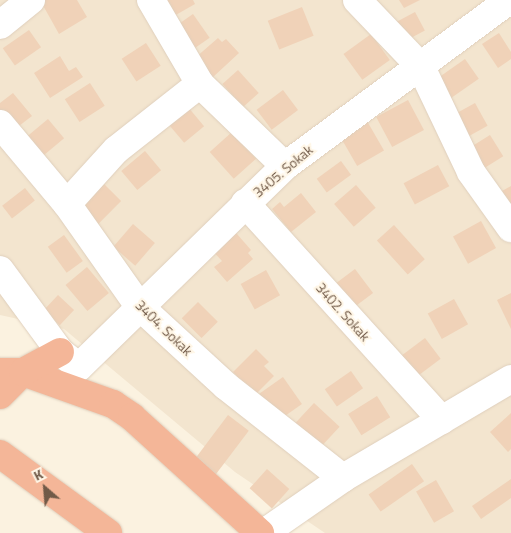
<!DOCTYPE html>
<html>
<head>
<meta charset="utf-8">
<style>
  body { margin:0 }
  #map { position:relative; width:511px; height:533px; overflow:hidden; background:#fbf2e0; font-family:"Titillium Web",sans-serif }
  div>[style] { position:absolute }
  .residential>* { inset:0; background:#f3e5cf }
  .building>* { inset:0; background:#f0d2b8; transform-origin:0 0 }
  .roads { filter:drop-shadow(0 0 1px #dfcfbc) drop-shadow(0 0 1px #dfcfbc) }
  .minor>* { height:28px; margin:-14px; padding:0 14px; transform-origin:14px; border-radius:14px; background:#fff }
  .highway>* { height:28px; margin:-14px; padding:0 14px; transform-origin:14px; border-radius:14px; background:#f4b698 }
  span { translate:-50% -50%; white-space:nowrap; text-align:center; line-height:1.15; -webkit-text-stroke:4px #fff6e6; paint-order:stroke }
  .street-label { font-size:14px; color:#715a48 }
  .north { position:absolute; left:20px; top:463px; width:50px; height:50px; -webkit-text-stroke:4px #fff6e6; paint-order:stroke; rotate:333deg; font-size:14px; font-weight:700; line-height:20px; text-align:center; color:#715a48 }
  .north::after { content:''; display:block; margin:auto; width:18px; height:22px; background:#715a48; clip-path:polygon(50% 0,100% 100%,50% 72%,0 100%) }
</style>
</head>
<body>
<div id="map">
  <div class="residential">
    <i style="clip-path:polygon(0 0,511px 0,511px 533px,325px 533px,235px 472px,64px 329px,0 315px)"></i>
  </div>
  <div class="building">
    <i style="clip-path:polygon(40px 0,77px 0,87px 17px,59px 34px)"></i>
    <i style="clip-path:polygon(156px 0,193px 0,195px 4px,167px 20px)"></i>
    <i style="clip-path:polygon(399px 0,420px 0,404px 8px)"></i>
    <i style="left:302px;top:7px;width:31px;height:37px;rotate:68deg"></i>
    <i style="left:415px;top:12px;width:21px;height:27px;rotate:62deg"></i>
    <i style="left:193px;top:14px;width:29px;height:24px;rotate:55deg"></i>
    <i style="left:29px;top:30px;width:21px;height:32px;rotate:55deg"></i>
    <i style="clip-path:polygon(499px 33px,511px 52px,511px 59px,498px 68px,482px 44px)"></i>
    <i style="left:371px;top:34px;width:32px;height:34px;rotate:54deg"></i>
    <i style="clip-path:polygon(218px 38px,222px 42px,226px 39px,239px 53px,212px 78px,195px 58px)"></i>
    <i style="left:146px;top:43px;width:27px;height:29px;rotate:57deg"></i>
    <i style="clip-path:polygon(60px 56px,69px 71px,76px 67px,83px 77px,50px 98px,34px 73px)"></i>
    <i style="left:465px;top:59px;width:24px;height:40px;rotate:55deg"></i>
    <i style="left:238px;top:70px;width:31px;height:21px;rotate:48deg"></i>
    <i style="left:90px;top:83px;width:27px;height:30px;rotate:57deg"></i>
    <i style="left:283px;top:90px;width:25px;height:33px;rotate:53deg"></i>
    <i style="clip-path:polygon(13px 93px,32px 116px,15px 129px,0 110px,0 103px)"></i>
    <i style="left:408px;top:100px;width:34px;height:36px;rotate:62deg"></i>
    <i style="left:475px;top:103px;width:26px;height:30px;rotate:61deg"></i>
    <i style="left:188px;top:107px;width:25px;height:26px;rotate:50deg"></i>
    <i style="left:48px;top:119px;width:25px;height:34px;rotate:50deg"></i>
    <i style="left:367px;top:121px;width:34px;height:31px;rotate:60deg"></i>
    <i style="left:232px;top:132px;width:36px;height:30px;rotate:48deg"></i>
    <i style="left:490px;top:135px;width:25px;height:32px;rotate:58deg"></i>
    <i style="left:145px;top:151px;width:25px;height:31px;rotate:50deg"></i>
    <i style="left:341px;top:161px;width:17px;height:30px;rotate:54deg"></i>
    <i style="left:438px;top:165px;width:24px;height:39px;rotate:62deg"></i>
    <i style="left:102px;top:182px;width:27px;height:33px;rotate:45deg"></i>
    <i style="left:356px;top:185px;width:30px;height:29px;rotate:49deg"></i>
    <i style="clip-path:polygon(511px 186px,511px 207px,502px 191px)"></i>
    <i style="left:25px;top:188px;width:16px;height:29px;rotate:52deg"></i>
    <i style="clip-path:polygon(301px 193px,316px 212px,291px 232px,272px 209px,280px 202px,284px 207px)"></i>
    <i style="left:481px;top:221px;width:31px;height:32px;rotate:61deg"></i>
    <i style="left:133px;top:224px;width:29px;height:30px;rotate:41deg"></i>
    <i style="left:394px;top:225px;width:46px;height:23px;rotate:48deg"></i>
    <i style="clip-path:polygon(230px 226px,251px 250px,248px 253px,253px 259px,227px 282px,214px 267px,222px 261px,208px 246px)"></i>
    <i style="left:64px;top:235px;width:32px;height:20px;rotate:54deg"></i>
    <i style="left:87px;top:267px;width:34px;height:28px;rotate:50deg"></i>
    <i style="left:355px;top:269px;width:30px;height:28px;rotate:53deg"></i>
    <i style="left:266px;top:270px;width:29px;height:29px;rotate:61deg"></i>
    <i style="clip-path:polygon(511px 293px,511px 329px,497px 300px)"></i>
    <i style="left:58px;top:295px;width:22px;height:21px;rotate:43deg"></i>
    <i style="left:454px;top:299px;width:29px;height:30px;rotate:61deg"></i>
    <i style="left:198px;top:302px;width:28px;height:23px;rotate:45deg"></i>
    <i style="left:425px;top:338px;width:26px;height:30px;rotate:53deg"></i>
    <i style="clip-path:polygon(256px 349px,269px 362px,264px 366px,274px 376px,255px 395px,233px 372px)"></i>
    <i style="left:351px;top:371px;width:21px;height:32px;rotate:55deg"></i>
    <i style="left:283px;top:377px;width:33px;height:29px;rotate:55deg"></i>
    <i style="left:377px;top:396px;width:25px;height:34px;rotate:58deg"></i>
    <i style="left:314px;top:403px;width:35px;height:29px;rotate:43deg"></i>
    <i style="clip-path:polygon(511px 413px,511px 449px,508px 452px,490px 432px)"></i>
    <i style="left:228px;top:415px;width:26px;height:60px;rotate:37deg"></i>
    <i style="left:412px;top:464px;width:21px;height:53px;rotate:55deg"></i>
    <i style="left:267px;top:469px;width:30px;height:26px;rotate:42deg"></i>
    <i style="clip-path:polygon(511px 479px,511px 498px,481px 519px,472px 506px)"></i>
    <i style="left:436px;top:480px;width:36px;height:23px;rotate:60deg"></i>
  </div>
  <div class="roads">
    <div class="minor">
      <i style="left:151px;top:0;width:97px;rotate:59.7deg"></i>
      <i style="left:200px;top:84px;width:118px;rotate:44deg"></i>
      <i style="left:357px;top:0;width:93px;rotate:46.3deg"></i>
      <i style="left:421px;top:67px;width:116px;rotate:64.5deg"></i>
      <i style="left:471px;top:172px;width:69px;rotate:54.5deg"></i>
      <i style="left:0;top:25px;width:40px;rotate:-39deg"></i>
      <i style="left:0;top:124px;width:104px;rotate:50.1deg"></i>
      <i style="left:67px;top:204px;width:125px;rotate:54.8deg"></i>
      <i style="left:139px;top:306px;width:118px;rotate:42.6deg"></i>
      <i style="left:226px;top:386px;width:149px;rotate:38.2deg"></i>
      <i style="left:245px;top:203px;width:293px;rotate:47.8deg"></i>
      <i style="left:67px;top:204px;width:73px;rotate:-47.8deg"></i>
      <i style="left:116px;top:150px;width:107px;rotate:-38.2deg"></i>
      <i style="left:0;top:270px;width:102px;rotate:53.8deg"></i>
      <i style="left:60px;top:352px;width:24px;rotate:38deg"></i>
      <i style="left:79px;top:367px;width:288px;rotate:-44.3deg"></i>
      <i style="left:285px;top:166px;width:279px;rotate:-36.5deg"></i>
      <i style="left:264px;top:533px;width:96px;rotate:-34.8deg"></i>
      <i style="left:343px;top:478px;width:195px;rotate:-30.5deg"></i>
    </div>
    <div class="highway">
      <i style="left:0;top:372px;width:23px"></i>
      <i style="left:23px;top:372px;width:96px;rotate:19.6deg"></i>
      <i style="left:113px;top:404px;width:23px;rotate:34deg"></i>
      <i style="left:132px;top:417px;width:173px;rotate:42.2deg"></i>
      <i style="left:0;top:395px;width:33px;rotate:-45deg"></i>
      <i style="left:23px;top:372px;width:42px;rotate:-28.4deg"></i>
      <i style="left:0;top:454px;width:134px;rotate:36.2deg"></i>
    </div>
  </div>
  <div class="street-label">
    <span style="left:283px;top:171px;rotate:-40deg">3405. Sokak</span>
    <span style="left:343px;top:312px;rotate:48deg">3402. Sokak</span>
    <span style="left:164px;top:328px;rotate:44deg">3404. Sokak</span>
  </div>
  <div class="north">K</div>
</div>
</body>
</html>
